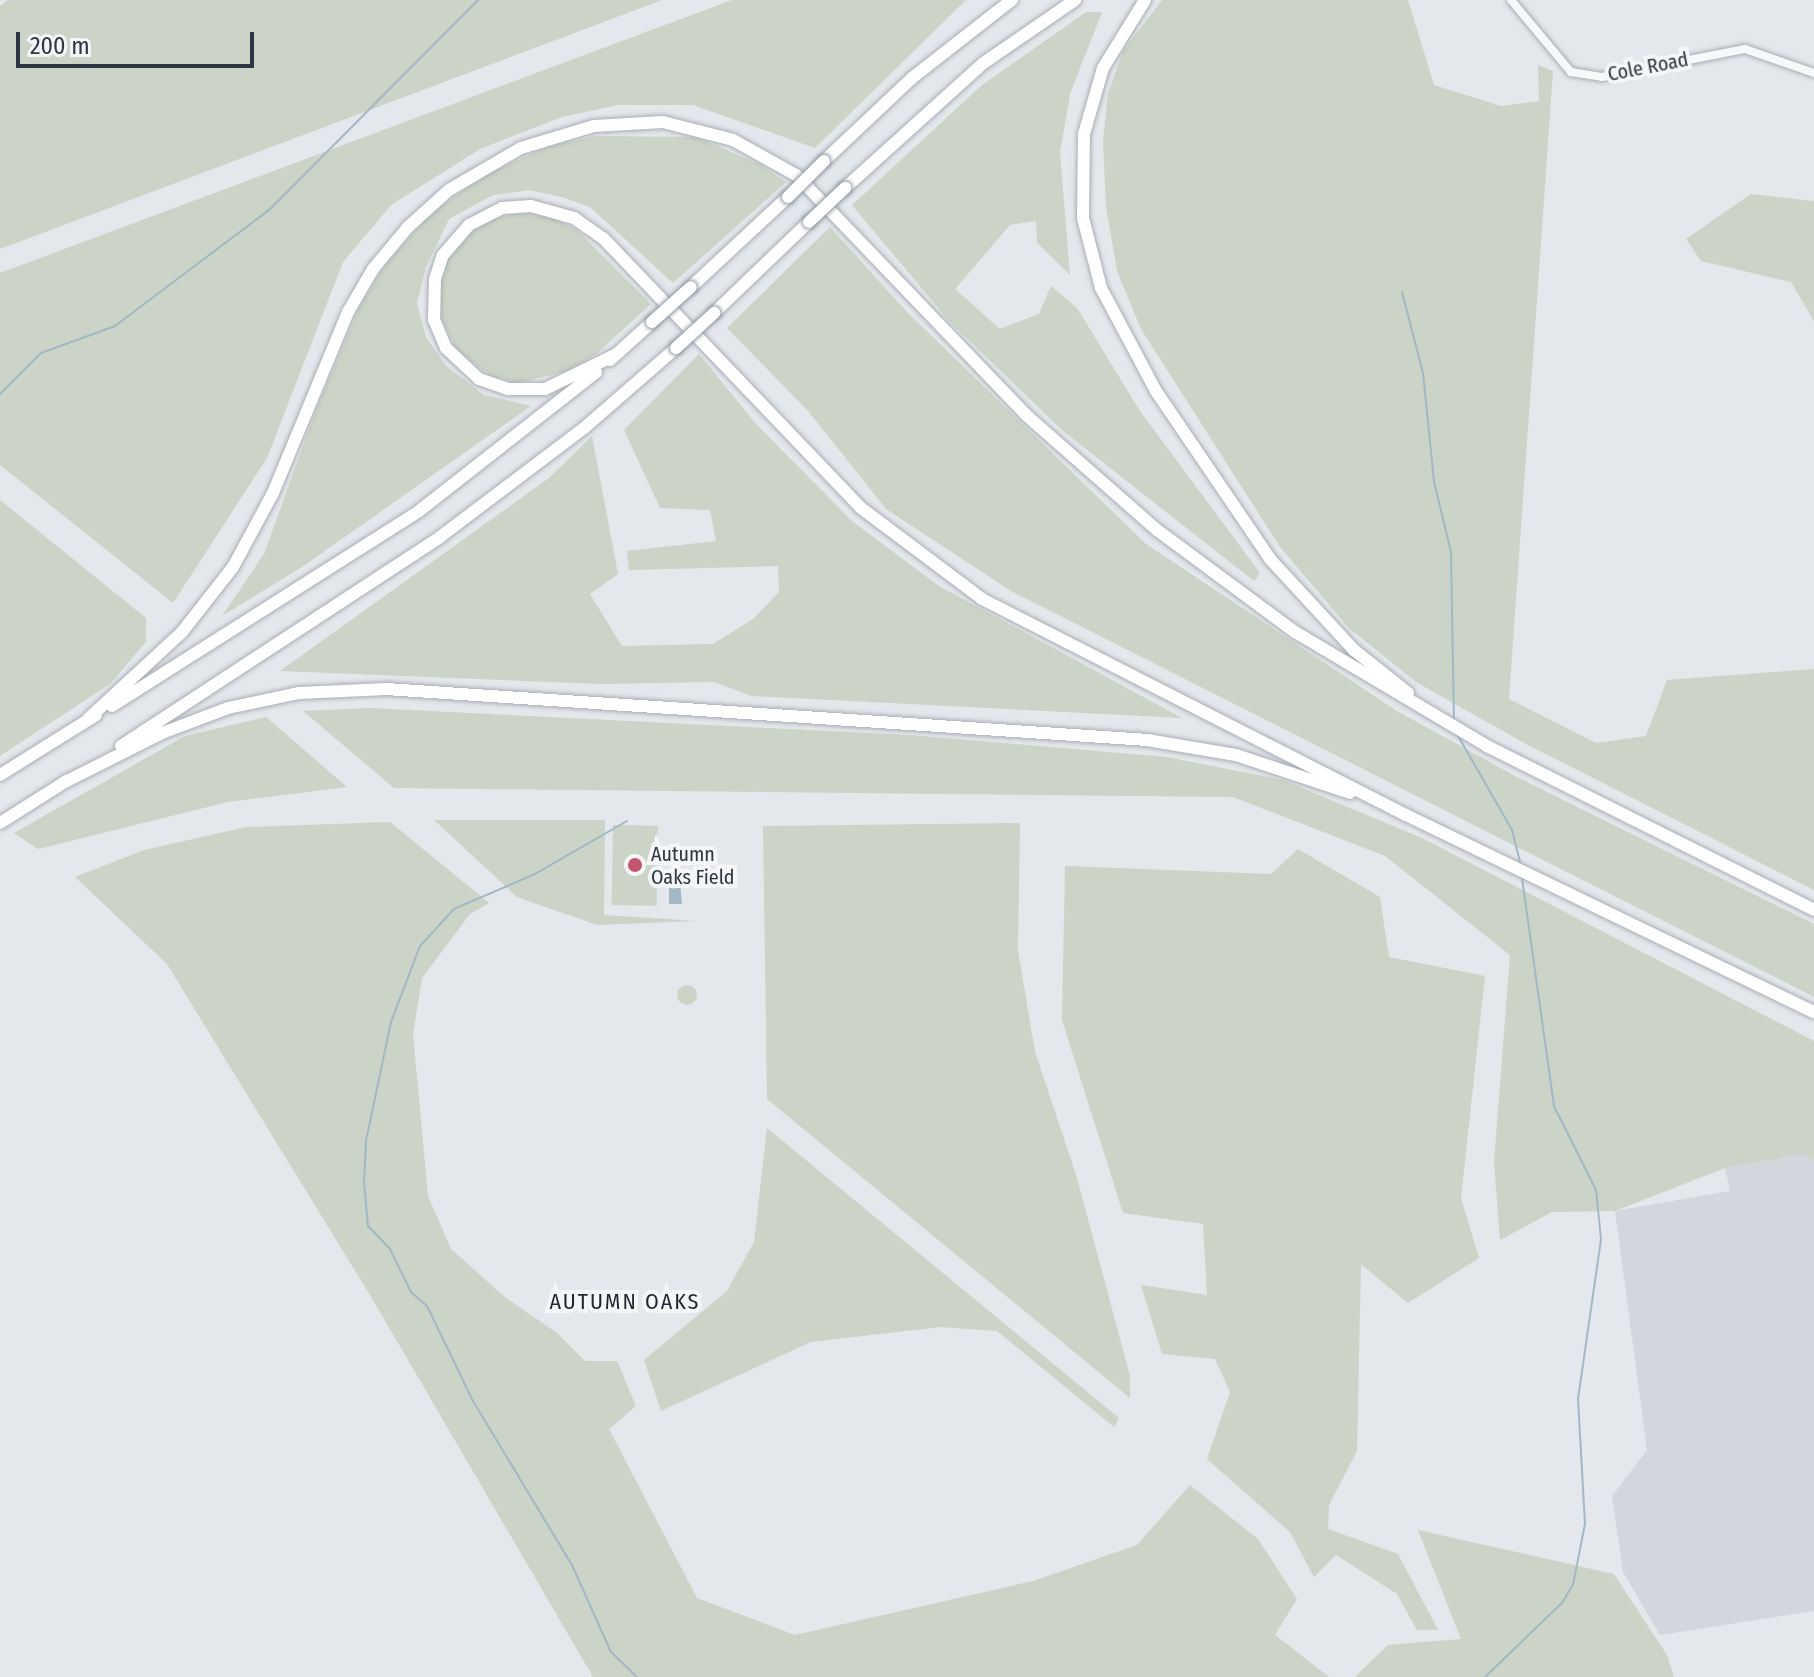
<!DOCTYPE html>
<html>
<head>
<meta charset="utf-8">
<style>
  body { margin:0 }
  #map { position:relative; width:1814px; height:1677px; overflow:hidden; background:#e4e7eb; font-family:"Fira Sans Condensed",sans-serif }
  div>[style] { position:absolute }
  .built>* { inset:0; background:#d2d7dd }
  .green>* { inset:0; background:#cbd4c6; transform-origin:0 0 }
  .round { border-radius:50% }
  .water>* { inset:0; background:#a2b8c7 }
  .stream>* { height:2px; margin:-1px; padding:0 1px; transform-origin:1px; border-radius:1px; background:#a2b8c7 }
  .roads { filter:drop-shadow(0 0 2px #a9aeb5) drop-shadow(0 0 2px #a9aeb5) }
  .tertiary>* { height:8px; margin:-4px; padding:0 4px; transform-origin:4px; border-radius:4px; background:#f7f8f9 }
  .motorway>* { height:12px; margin:-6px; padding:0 6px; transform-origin:6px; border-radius:6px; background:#fff }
  .bridges { filter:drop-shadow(0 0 2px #8d96a0) drop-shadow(0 0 2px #8d96a0) }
  .motorway-bridge>* { height:12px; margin:-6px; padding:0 6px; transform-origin:6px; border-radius:6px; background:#fff }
  .dots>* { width:22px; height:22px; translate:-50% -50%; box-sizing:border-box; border:4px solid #f4f6f8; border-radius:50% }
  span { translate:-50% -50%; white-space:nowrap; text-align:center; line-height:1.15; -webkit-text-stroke:8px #f4f6f8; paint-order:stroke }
  .street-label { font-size:20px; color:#2d3642 }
  .poi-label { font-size:20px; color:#2d3642 }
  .left { translate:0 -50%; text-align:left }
  .neighbourhood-label { font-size:22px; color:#1f2733; letter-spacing:2px }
  .scale { position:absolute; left:16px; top:32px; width:238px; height:36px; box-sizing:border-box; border:4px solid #2d3642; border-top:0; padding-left:10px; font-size:24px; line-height:28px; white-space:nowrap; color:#2d3642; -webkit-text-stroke:6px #f4f6f8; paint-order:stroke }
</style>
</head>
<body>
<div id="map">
  <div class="built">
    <i style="clip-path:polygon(1800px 1153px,1814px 1160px,1814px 1611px,1660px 1635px,1623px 1572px,1612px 1496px,1647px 1450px,1615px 1211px,1730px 1191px,1725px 1168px)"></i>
  </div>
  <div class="green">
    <i style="clip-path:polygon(8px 0,662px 0,0 249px,0 6px)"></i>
    <i style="clip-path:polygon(732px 0,966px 0,815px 148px,693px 105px,618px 105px,562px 117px,480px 149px,391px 205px,343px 262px,267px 458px,173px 603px,0 465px,0 273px)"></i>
    <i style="clip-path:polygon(1162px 0,1408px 0,1434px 85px,1501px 106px,1539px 101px,1538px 65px,1553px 71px,1509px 699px,1596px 743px,1646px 736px,1667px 680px,1814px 669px,1814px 890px,1526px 744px,1416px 682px,1349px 628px,1280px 547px,1141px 329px,1117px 271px,1106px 206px,1103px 142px,1108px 93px,1123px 51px)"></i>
    <i style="clip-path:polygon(1086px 12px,1102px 12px,1070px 94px,1060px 153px,1070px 275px,1037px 243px,1036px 221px,1010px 225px,955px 289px,1000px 329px,1039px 314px,1051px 286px,1077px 308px,1140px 411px,1260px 573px,1254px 581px,1063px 431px,949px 321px,852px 205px,982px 85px)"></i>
    <i style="clip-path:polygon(596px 136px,696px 137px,759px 164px,786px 182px,673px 283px,590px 207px,562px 197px,529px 190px,493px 195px,449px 219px,426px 267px,417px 303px,426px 337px,446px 366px,484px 395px,531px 406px,302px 567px,222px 616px,264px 554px,316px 410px,360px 306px,386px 264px,432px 212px,489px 173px,549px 146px)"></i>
    <i style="clip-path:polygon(1751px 194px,1814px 201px,1814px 321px,1791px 282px,1701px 261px,1686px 239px)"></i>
    <i style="clip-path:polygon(523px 213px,548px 216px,576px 229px,651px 304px,596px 354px,568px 371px,517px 383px,489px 375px,457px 350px,442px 320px,440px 283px,449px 254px,466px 233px,496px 218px)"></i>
    <i style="clip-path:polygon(830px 227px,907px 312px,1146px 544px,1397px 711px,1517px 777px,1814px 924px,1814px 997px,1011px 591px,886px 509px,809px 412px,727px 328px)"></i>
    <i style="clip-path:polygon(699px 354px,756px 424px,852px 521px,939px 586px,1182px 718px,752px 696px,714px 682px,602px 684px,280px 671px,549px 478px,592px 436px,618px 574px,590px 594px,622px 646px,713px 644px,753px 619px,779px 592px,778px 566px,629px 570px,627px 551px,716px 541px,710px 510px,660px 508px,624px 430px)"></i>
    <i style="clip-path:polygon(0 500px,146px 618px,146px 642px,110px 684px,0 756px)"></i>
    <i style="clip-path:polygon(370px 708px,909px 735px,1167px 757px,1283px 780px,1422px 838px,1814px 1041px,1814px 1160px,1800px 1154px,1725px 1168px,1615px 1211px,1552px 1212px,1500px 1240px,1494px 1162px,1510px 955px,1385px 856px,1233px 797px,394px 788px,303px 711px)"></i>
    <i style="clip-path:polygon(266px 717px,347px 787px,228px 802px,38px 849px,14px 833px,185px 736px)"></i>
    <i style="clip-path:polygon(434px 820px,605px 820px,604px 915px,697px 921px,597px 925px,517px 897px)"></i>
    <i style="clip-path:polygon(390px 822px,489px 903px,470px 914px,422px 978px,413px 1034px,428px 1196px,451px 1249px,506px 1298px,557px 1333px,585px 1361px,617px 1361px,636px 1406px,609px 1429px,697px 1598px,795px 1635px,1033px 1581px,1137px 1545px,1190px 1485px,1258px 1539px,1297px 1599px,1275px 1635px,1329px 1677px,593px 1677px,373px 1300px,167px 964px,75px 877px,144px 850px,246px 827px)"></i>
    <i style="clip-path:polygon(1020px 823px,1018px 950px,1035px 1052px,1077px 1178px,1130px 1376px,1130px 1398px,767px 1099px,763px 826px)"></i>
    <i style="left:613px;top:825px;width:45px;height:80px;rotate:1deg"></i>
    <i style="clip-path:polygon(1298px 849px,1380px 897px,1389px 957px,1485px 976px,1461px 1198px,1479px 1258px,1408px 1303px,1361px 1264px,1357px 1451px,1329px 1505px,1328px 1529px,1398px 1554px,1438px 1630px,1417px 1630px,1397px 1594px,1336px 1555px,1314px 1577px,1290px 1532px,1207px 1459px,1230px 1392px,1215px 1359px,1162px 1354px,1141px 1285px,1207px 1295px,1203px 1224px,1123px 1213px,1062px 1020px,1065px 866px,1271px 874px)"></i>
    <i class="round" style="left:677px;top:985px;width:20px;height:20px"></i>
    <i style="clip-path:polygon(767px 1128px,1119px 1418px,1114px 1427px,997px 1331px,940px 1327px,811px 1342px,661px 1411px,644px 1360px,727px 1291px,754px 1242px)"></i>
    <i style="clip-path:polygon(1418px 1530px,1614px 1574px,1667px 1655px,1674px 1677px,1355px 1677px,1388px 1645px,1461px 1639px)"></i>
  </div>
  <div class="water">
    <i style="clip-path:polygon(669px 882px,680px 882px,682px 904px,669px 904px)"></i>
  </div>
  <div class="stream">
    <i style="left:1402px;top:292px;width:84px;rotate:75.5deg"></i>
    <i style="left:1423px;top:373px;width:110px;rotate:84.2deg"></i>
    <i style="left:1434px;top:482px;width:72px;rotate:76.3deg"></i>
    <i style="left:1451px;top:552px;width:168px;rotate:89deg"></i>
    <i style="left:0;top:394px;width:58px;rotate:-45deg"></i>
    <i style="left:41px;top:353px;width:79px;rotate:-20deg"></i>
    <i style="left:115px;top:326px;width:193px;rotate:-37deg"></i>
    <i style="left:269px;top:210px;width:296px;rotate:-45.1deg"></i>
    <i style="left:1457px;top:734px;width:111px;rotate:60.2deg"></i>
    <i style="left:1512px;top:830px;width:34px;rotate:76deg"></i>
    <i style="left:627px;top:821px;width:106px;rotate:150.1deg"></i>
    <i style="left:535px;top:874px;width:88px;rotate:156.6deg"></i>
    <i style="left:454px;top:909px;width:50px;rotate:132.6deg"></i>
    <i style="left:420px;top:946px;width:81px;rotate:110.9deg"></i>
    <i style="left:391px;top:1022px;width:122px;rotate:101.9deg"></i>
    <i style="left:366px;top:1141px;width:41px;rotate:92.8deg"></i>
    <i style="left:364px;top:1182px;width:44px;rotate:84.8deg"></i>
    <i style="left:368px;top:1226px;width:32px;rotate:46deg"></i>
    <i style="left:390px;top:1249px;width:48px;rotate:64deg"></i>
    <i style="left:411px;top:1292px;width:21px;rotate:41deg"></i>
    <i style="left:427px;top:1306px;width:106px;rotate:64.2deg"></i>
    <i style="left:473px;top:1401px;width:192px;rotate:58.9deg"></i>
    <i style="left:572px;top:1565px;width:95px;rotate:65.9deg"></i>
    <i style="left:611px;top:1652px;width:36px;rotate:44deg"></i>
    <i style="left:1485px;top:1677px;width:107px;rotate:-43.9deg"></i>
    <i style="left:1562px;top:1603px;width:21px;rotate:-59deg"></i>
    <i style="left:1573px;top:1585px;width:62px;rotate:-78.9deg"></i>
    <i style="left:1585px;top:1524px;width:125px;rotate:-93.2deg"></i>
    <i style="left:1578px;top:1399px;width:162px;rotate:-81.8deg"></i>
    <i style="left:1601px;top:1239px;width:49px;rotate:-95.8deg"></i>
    <i style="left:1596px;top:1190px;width:94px;rotate:-116.6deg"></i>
    <i style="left:1554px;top:1106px;width:231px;rotate:-98deg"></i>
  </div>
  <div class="roads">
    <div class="tertiary">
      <i style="left:1511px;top:0;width:94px;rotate:50.2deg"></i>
      <i style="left:1571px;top:72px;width:31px;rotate:9deg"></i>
      <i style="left:1602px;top:77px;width:146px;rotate:-11.1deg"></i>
      <i style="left:1745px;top:49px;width:73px;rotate:19.2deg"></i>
    </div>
    <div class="motorway">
      <i style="left:1145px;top:0;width:80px;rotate:121.7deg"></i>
      <i style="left:1103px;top:68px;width:69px;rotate:106.1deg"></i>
      <i style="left:1084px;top:134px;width:84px;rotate:90.7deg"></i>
      <i style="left:1083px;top:218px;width:72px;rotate:75.6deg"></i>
      <i style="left:1101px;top:288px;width:117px;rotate:61.9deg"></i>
      <i style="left:1156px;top:391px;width:203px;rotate:55.8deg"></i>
      <i style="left:1270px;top:559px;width:124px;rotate:47.3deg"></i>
      <i style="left:1354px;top:650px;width:69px;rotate:38.5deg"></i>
      <i style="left:824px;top:161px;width:121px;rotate:-43.3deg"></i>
      <i style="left:912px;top:78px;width:127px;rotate:-38deg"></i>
      <i style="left:845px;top:188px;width:185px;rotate:-42.1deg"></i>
      <i style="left:982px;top:64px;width:113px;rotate:-34.5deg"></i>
      <i style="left:691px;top:287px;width:132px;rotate:-42.9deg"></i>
      <i style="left:714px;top:313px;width:132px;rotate:-43.8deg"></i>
      <i style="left:615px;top:355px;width:78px;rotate:154.1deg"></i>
      <i style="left:545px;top:389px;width:37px;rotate:180deg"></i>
      <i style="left:508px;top:389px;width:31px;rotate:-161deg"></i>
      <i style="left:479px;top:379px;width:45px;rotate:-136.8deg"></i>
      <i style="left:446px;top:348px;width:30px;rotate:-113deg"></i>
      <i style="left:434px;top:320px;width:41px;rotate:-88.6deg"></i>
      <i style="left:435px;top:279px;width:25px;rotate:-72deg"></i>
      <i style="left:443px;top:255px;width:40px;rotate:-49deg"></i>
      <i style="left:469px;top:225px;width:37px;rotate:-27deg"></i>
      <i style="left:502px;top:208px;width:29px;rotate:-4deg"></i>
      <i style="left:531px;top:206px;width:45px;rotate:15.6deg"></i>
      <i style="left:574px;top:218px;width:35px;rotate:35deg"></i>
      <i style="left:603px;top:238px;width:373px;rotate:46.3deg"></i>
      <i style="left:861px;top:508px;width:151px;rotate:36.9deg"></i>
      <i style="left:982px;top:599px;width:476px;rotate:27deg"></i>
      <i style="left:1406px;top:815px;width:453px;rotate:25.8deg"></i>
      <i style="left:610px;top:360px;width:57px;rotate:-42.1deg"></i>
      <i style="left:112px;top:706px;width:364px;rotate:-32.4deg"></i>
      <i style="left:419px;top:511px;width:225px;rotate:-38.1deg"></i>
      <i style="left:88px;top:719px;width:128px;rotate:-42.8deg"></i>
      <i style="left:182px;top:632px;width:83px;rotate:-51.9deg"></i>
      <i style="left:233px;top:567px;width:84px;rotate:-61.6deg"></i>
      <i style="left:273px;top:493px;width:196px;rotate:-67.5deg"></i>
      <i style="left:348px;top:312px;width:50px;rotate:-59.8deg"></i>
      <i style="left:373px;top:269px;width:55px;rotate:-50.2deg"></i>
      <i style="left:408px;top:227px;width:55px;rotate:-42.1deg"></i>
      <i style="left:449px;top:190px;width:83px;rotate:-30.3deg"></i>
      <i style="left:521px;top:148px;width:76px;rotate:-16.8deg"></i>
      <i style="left:594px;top:126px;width:69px;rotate:-3.3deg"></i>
      <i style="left:663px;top:122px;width:72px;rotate:14.4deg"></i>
      <i style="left:733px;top:140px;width:72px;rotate:29.1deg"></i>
      <i style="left:796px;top:175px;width:332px;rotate:46.2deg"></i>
      <i style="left:1026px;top:415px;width:174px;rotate:41.3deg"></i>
      <i style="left:1157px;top:530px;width:172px;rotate:36.5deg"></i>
      <i style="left:1295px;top:632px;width:223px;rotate:30.7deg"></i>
      <i style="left:1487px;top:746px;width:366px;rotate:26.6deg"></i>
      <i style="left:121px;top:746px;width:381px;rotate:-33.2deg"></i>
      <i style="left:440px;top:537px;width:181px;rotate:-37.1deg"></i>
      <i style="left:584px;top:428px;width:122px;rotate:-41deg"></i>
      <i style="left:0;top:775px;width:113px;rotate:-32deg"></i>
      <i style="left:65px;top:782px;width:109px;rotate:-26.8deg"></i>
      <i style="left:162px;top:733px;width:71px;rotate:-20.7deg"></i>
      <i style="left:228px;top:708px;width:73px;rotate:-11.9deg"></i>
      <i style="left:299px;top:693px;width:87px;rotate:-2.6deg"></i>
      <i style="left:386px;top:689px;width:763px;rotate:3.83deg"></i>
      <i style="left:1147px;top:740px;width:90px;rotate:9.6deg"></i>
      <i style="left:1236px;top:755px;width:120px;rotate:18.4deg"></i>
      <i style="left:0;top:823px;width:80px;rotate:-32.3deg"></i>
    </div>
  </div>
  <div class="bridges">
    <div class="motorway-bridge">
      <i style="left:788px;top:197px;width:51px;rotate:-45deg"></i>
      <i style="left:809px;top:222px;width:50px;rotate:-43.4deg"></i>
      <i style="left:652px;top:322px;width:52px;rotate:-41.9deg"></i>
      <i style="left:676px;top:348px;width:52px;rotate:-42.6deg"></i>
    </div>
  </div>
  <div class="dots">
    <i style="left:635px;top:865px;background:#c4556f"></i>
  </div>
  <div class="street-label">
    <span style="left:1648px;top:67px;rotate:-11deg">Cole Road</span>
  </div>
  <div class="poi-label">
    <span class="left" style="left:651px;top:866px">Autumn<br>Oaks Field</span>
  </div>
  <div class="neighbourhood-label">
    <span style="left:625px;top:1302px">AUTUMN OAKS</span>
  </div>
  <div class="scale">200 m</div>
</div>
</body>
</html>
